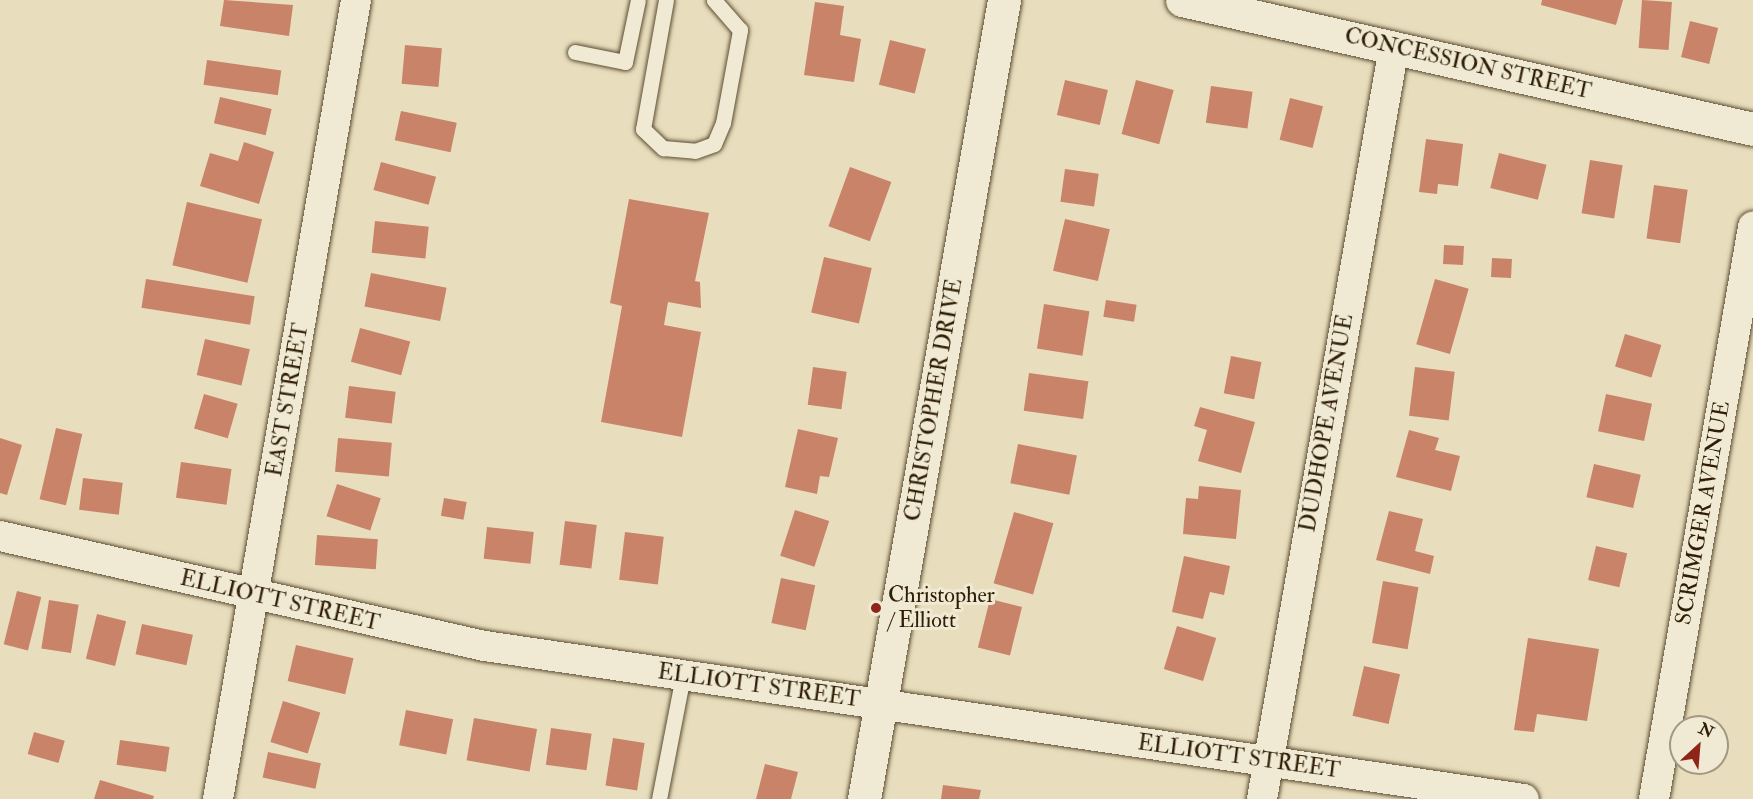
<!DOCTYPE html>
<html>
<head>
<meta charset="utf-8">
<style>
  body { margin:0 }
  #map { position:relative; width:1753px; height:799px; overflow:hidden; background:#e8debd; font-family:"IM FELL Double Pica",serif }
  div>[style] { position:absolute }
  .building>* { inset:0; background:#c88369; transform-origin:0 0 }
  .roads { filter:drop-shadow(0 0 2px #5d4d32) drop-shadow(0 0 2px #5d4d32) }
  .lane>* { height:15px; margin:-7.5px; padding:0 7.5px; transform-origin:7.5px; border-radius:7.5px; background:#f0ead4 }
  .street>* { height:30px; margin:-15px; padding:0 15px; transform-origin:15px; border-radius:15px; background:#f0ead4 }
  .secondary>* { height:33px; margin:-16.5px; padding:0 16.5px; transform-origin:16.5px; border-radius:16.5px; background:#f0ead4 }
  .dots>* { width:16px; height:16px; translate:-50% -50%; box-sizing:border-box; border:3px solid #f0ead4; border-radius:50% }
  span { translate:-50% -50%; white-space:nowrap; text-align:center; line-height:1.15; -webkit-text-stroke:6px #f0ead4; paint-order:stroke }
  .street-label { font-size:22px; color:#2f1d04 }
  .poi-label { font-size:22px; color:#2f1d04 }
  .left { translate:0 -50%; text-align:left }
  .north { position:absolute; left:1669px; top:715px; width:60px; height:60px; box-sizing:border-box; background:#f0ead4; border:2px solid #a39881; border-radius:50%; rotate:26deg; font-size:16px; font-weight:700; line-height:24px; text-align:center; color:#2f1d04 }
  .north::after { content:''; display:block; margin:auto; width:21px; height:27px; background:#8f2418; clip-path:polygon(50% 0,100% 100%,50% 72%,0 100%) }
</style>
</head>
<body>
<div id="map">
  <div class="building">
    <i style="clip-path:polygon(224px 0,293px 5px,289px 36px,220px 26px)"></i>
    <i style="clip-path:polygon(1542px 0,1623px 0,1616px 25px,1541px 5px)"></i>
    <i style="left:1642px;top:0;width:30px;height:48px;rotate:4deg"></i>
    <i style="clip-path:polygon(815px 2px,844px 6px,840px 35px,861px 39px,854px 82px,804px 75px)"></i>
    <i style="left:1690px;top:21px;width:29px;height:37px;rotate:14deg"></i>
    <i style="left:890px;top:40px;width:37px;height:46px;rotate:14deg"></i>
    <i style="left:405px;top:45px;width:37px;height:39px;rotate:5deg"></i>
    <i style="left:207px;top:60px;width:75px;height:25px;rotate:8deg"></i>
    <i style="left:1065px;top:80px;width:44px;height:36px;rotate:13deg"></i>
    <i style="left:1136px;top:80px;width:39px;height:56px;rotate:15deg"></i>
    <i style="left:1211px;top:86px;width:42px;height:37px;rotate:8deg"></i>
    <i style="left:220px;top:97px;width:53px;height:27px;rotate:13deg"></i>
    <i style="left:1290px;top:98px;width:34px;height:43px;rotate:14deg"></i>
    <i style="left:401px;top:111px;width:57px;height:30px;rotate:12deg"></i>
    <i style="clip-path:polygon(1426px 139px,1463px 144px,1458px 186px,1438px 184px,1437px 194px,1419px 192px)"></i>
    <i style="clip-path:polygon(244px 142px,274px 152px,259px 204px,200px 186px,210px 153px,238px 161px)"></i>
    <i style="left:1499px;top:153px;width:49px;height:36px;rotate:14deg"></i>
    <i style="left:1590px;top:160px;width:33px;height:54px;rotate:9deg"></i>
    <i style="left:381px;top:162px;width:57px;height:29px;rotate:15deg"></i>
    <i style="left:850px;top:167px;width:44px;height:63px;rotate:20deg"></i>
    <i style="left:1065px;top:169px;width:34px;height:33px;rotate:8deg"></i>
    <i style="left:1654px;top:185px;width:34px;height:54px;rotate:8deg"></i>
    <i style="clip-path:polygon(629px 199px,709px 213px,695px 281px,700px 282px,701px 308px,668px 302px,664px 325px,701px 332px,682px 437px,601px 422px,622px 306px,610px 303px)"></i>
    <i style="left:187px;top:202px;width:77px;height:65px;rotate:13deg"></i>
    <i style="left:1065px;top:219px;width:46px;height:53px;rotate:13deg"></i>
    <i style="left:375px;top:221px;width:54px;height:32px;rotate:6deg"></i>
    <i style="left:1444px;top:245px;width:20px;height:19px;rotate:3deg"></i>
    <i style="left:824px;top:257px;width:49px;height:57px;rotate:13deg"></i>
    <i style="left:1492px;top:258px;width:20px;height:19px;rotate:3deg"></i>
    <i style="left:371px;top:273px;width:77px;height:34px;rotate:11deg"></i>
    <i style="left:146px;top:279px;width:110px;height:29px;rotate:9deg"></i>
    <i style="left:1435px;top:279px;width:35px;height:68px;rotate:16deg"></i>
    <i style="left:1106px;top:300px;width:31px;height:17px;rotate:9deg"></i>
    <i style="left:1044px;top:304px;width:46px;height:45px;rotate:9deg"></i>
    <i style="left:360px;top:328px;width:52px;height:35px;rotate:15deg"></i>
    <i style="left:1625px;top:334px;width:38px;height:34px;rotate:17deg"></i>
    <i style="left:205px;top:339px;width:46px;height:37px;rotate:13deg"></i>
    <i style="left:1231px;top:356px;width:31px;height:38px;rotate:11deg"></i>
    <i style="left:813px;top:367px;width:34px;height:38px;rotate:8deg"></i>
    <i style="left:1415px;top:367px;width:40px;height:49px;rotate:7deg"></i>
    <i style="left:1029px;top:373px;width:60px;height:38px;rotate:8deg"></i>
    <i style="left:349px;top:386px;width:47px;height:32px;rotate:7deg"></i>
    <i style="left:204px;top:394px;width:35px;height:36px;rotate:16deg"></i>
    <i style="left:1606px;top:394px;width:47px;height:38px;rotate:12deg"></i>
    <i style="clip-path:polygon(1200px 407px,1255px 422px,1241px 473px,1198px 461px,1207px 430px,1194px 426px)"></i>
    <i style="left:56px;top:428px;width:27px;height:73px;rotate:13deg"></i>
    <i style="clip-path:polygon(798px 429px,838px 438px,829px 477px,820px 476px,817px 494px,785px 487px)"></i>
    <i style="clip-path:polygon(1409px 430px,1439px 438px,1435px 450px,1460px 456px,1451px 491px,1396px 477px)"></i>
    <i style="clip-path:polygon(0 438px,22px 445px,7px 495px,0 493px)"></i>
    <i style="left:338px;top:438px;width:54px;height:34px;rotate:5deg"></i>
    <i style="left:1018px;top:444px;width:60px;height:40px;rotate:11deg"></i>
    <i style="left:181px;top:462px;width:51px;height:36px;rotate:8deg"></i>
    <i style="left:1594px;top:464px;width:48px;height:34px;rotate:13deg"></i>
    <i style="left:83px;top:478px;width:40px;height:32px;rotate:7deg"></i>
    <i style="left:337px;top:484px;width:46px;height:34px;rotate:18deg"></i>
    <i style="clip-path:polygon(1199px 486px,1241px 490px,1236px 539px,1183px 534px,1186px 498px,1198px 499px)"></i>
    <i style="left:444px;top:498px;width:23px;height:18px;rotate:10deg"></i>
    <i style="left:795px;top:510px;width:36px;height:48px;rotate:18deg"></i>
    <i style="clip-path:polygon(1389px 511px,1423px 519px,1415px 551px,1434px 556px,1430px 574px,1376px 560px)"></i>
    <i style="left:1014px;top:512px;width:41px;height:74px;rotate:16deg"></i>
    <i style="left:565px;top:521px;width:32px;height:44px;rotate:7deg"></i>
    <i style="left:487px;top:527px;width:47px;height:32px;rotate:6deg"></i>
    <i style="left:625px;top:532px;width:39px;height:48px;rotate:7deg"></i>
    <i style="left:317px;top:535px;width:61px;height:30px;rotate:4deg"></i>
    <i style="left:1596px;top:546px;width:32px;height:35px;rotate:13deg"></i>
    <i style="clip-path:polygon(1184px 556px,1230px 566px,1224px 595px,1210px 592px,1203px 619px,1172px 612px)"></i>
    <i style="left:781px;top:578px;width:35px;height:46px;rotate:12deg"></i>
    <i style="left:1383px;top:581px;width:36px;height:63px;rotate:10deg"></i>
    <i style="left:17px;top:591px;width:25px;height:55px;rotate:14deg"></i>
    <i style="left:990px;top:599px;width:33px;height:50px;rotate:14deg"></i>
    <i style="left:49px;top:600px;width:30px;height:49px;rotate:9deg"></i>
    <i style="left:97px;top:614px;width:30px;height:46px;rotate:14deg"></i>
    <i style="left:142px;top:624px;width:52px;height:31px;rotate:12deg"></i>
    <i style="left:1177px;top:626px;width:41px;height:45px;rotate:17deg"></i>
    <i style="clip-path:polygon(1528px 638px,1599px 649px,1587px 721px,1537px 714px,1534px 732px,1514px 730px)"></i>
    <i style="left:296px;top:645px;width:59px;height:37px;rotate:13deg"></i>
    <i style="left:1364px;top:666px;width:37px;height:51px;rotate:13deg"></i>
    <i style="left:283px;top:701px;width:39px;height:43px;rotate:17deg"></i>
    <i style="left:406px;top:710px;width:48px;height:36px;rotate:11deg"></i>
    <i style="left:474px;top:718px;width:64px;height:43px;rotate:10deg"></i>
    <i style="left:551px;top:728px;width:41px;height:37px;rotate:8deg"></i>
    <i style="left:34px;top:732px;width:32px;height:23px;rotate:16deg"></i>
    <i style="left:613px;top:738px;width:32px;height:48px;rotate:9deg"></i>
    <i style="left:120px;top:740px;width:50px;height:25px;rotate:8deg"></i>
    <i style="left:268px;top:752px;width:54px;height:26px;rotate:12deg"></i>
    <i style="clip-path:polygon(765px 764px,798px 772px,791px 799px,756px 799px)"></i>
    <i style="clip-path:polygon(100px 780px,154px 796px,153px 799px,94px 799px)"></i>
    <i style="clip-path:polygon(943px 785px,981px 790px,979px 799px,941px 799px)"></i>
  </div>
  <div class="roads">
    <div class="lane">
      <i style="left:666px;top:0;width:131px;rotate:100.1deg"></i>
      <i style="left:643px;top:129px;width:28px;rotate:44deg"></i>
      <i style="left:663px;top:148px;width:32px;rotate:5deg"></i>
      <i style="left:695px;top:151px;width:20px;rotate:-20deg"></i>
      <i style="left:714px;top:144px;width:23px;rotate:-67deg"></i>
      <i style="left:723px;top:123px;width:95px;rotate:-79.6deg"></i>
      <i style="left:740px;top:30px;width:40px;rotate:-131deg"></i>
      <i style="left:575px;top:52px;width:51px;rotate:11.3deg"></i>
      <i style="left:625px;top:62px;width:63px;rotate:-78.2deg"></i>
      <i style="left:659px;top:799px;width:126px;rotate:-79deg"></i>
    </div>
    <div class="street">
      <i style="left:0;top:536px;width:497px;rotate:12.8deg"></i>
      <i style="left:485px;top:646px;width:1050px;rotate:8.38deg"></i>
      <i style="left:218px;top:799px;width:811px;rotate:-80.2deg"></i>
      <i style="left:1262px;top:799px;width:763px;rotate:-80.04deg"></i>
      <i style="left:1654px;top:799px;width:581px;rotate:-80.18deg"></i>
    </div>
    <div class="secondary">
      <i style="left:1182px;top:0;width:585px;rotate:12.73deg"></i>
      <i style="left:864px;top:799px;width:811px;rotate:-80.06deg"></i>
    </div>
  </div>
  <div class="dots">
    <i style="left:876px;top:608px;background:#8f2418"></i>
  </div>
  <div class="street-label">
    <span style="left:1468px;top:64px;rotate:13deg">CONCESSION STREET</span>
    <span style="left:288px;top:400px;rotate:-80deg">EAST STREET</span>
    <span style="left:934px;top:400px;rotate:-80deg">CHRISTOPHER DRIVE</span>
    <span style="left:1327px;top:423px;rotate:-80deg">DUDHOPE AVENUE</span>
    <span style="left:1703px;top:513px;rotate:-80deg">SCRIMGER AVENUE</span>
    <span style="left:280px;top:601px;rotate:13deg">ELLIOTT STREET</span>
    <span style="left:759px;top:686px;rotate:8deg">ELLIOTT STREET</span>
    <span style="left:1239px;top:757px;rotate:8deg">ELLIOTT STREET</span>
  </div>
  <div class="poi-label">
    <span class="left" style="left:888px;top:608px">Christopher<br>/ Elliott</span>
  </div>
  <div class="north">N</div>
</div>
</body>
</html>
